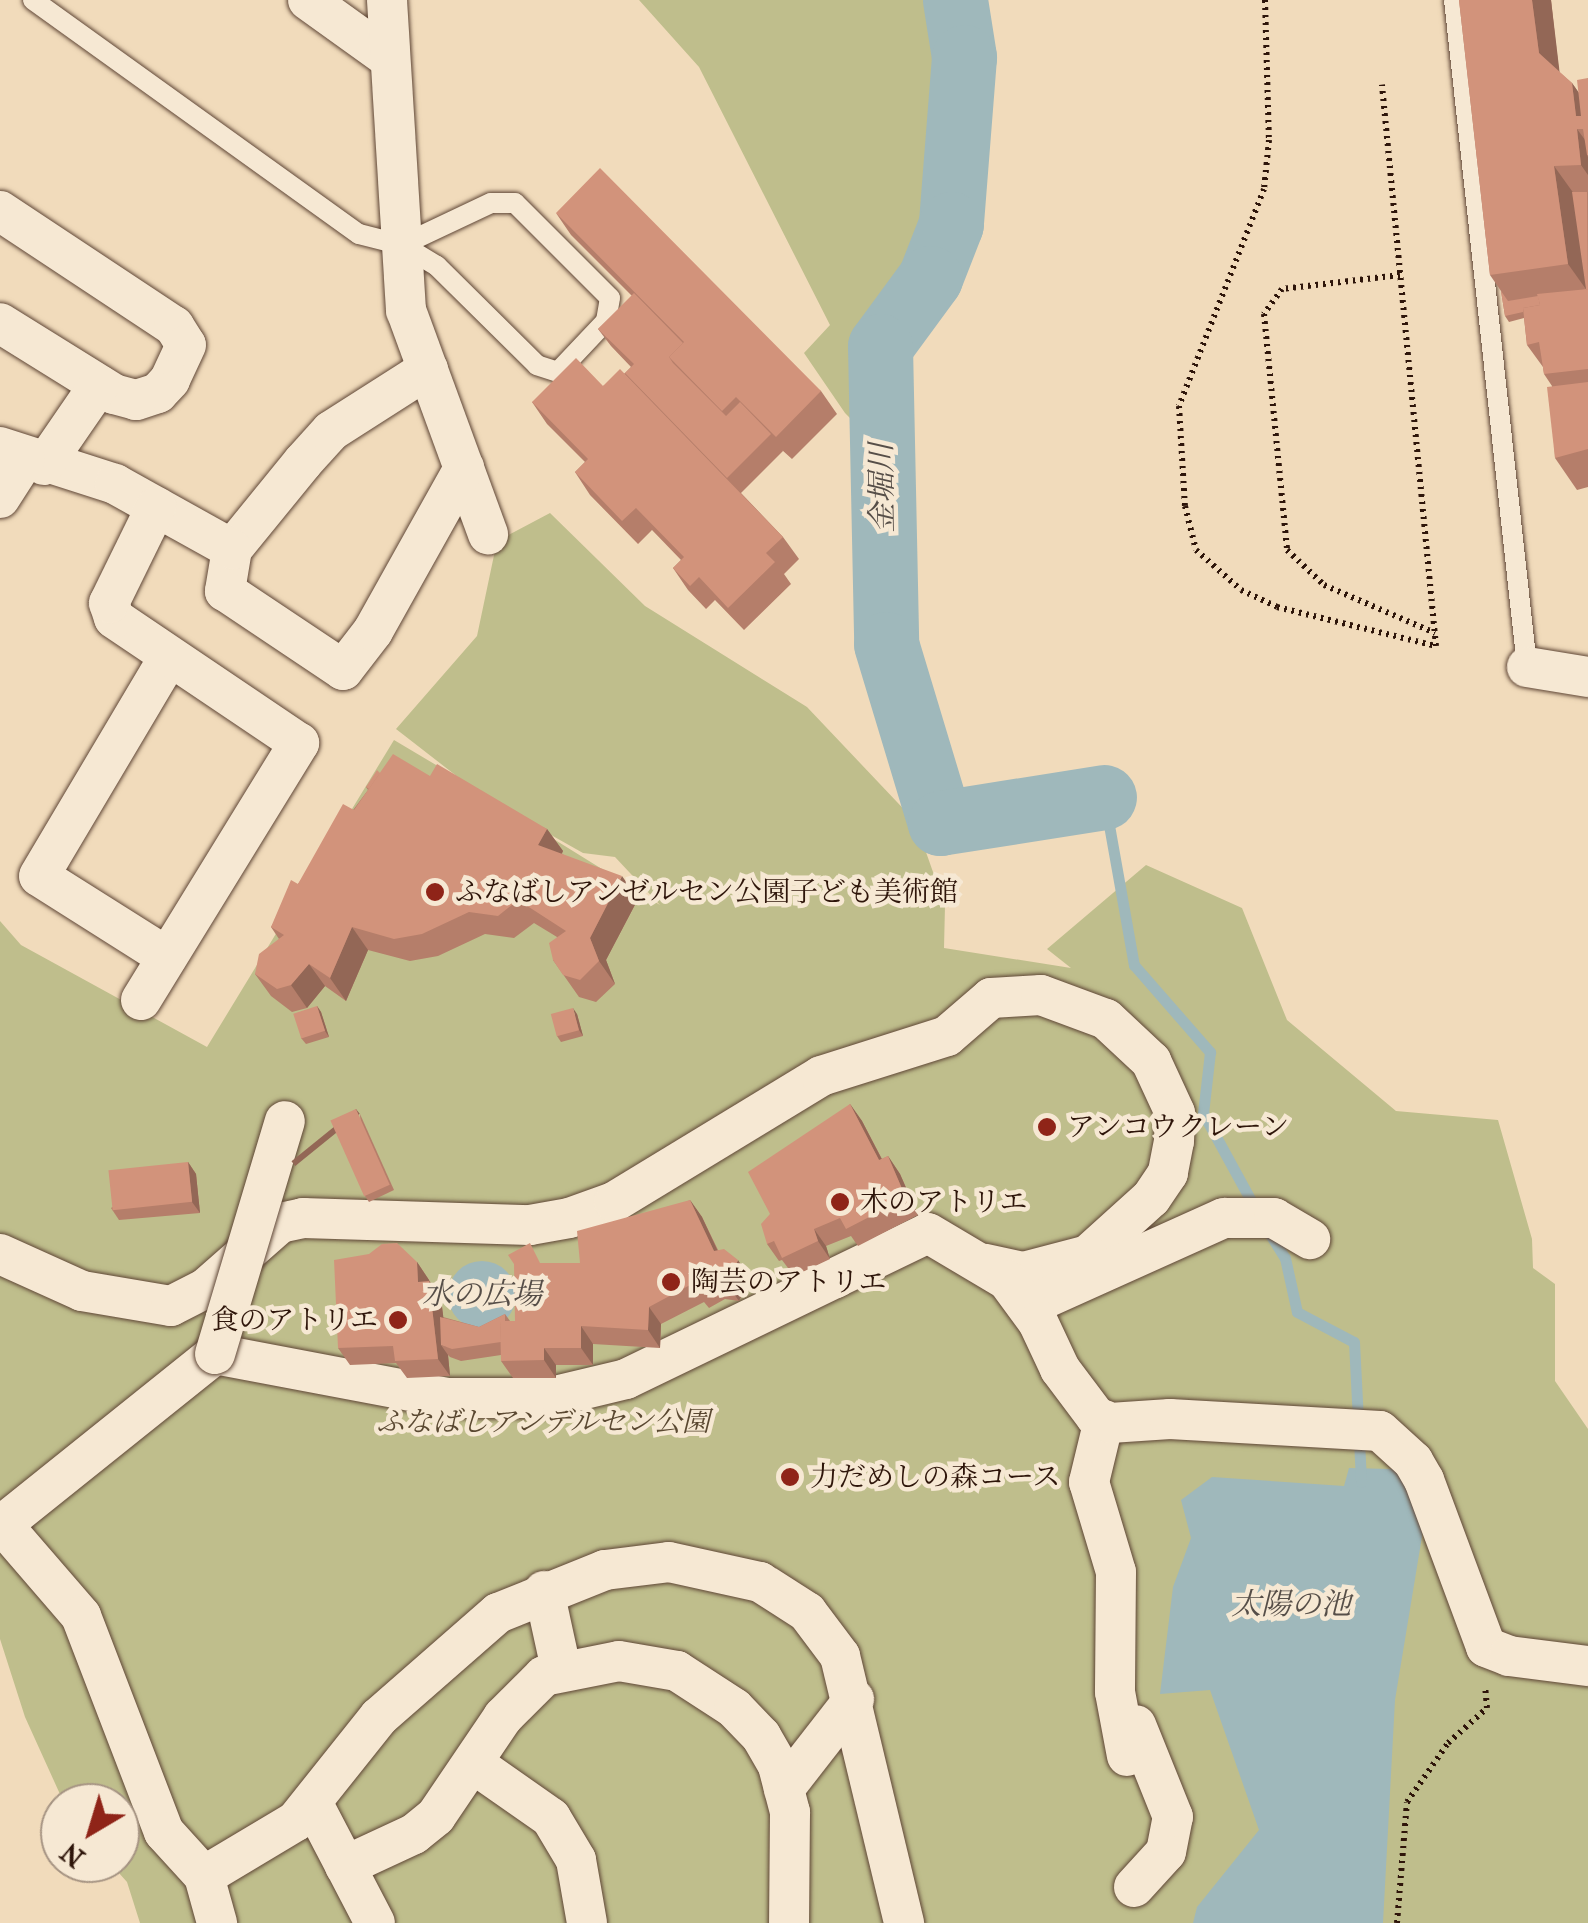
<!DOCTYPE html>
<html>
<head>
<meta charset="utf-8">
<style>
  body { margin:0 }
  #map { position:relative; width:1588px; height:1923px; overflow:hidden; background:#f1dbbb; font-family:"IM FELL French Canon","Noto Serif JP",serif }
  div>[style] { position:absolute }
  .green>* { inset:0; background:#bfbe8c }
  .water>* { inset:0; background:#9fb8bb }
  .round { border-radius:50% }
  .stream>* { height:11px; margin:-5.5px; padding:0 5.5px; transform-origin:5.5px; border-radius:5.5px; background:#9fb8bb }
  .river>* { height:65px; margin:-32.5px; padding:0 32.5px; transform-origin:32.5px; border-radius:32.5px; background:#9fb8bb }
  .path>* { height:6px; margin-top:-3px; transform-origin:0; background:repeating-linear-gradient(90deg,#2e150a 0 2.5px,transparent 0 7.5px) }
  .roads { filter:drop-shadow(0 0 2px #5f4636) drop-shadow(0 0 2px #5f4636) }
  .lane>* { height:20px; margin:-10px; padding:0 10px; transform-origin:10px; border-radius:10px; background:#f6e8d3 }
  .street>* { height:40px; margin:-20px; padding:0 20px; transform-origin:20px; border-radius:20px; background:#f6e8d3 }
  .bridges { filter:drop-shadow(0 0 2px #5f4636) drop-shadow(0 0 2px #5f4636) }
  .street-bridge>* { height:40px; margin:-20px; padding:0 20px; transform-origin:20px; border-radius:20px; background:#f6e8d3 }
  .wall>* { inset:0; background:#b57e6a }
  .shaded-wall>* { inset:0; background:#936756; transform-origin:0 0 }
  .building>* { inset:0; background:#d2937b; transform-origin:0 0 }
  .dots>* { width:28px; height:28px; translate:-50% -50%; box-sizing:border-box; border:5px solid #f6e8d3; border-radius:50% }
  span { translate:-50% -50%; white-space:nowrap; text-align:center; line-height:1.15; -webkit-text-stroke:9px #f6e8d3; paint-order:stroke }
  .poi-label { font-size:28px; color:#2e150a }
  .left { translate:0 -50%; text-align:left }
  .right { translate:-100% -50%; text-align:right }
  .park-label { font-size:28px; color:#5a4831; font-style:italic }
  .water-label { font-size:30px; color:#564e48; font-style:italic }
  .north { position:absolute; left:40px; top:1783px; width:100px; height:100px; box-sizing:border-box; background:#f6e8d3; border:2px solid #a69483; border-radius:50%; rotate:218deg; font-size:28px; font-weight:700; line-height:40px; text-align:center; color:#2e150a }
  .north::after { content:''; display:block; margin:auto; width:35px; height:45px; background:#8f2418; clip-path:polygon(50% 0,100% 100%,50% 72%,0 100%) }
</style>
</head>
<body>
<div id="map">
  <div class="green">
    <i style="clip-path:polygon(639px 0,943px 0,951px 58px,940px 223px,865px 354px,869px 420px,854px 422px,845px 413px,804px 353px,830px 325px,699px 67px)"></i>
    <i style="clip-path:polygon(evenodd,550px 513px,645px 606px,807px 707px,915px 821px,945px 906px,944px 948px,1071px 968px,1047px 949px,1146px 865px,1242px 908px,1287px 1020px,1396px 1111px,1498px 1120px,1532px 1239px,1533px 1268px,1555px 1284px,1555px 1381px,1588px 1429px,1588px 1923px,140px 1923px,127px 1882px,110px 1863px,120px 1863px,120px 1803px,64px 1803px,25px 1717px,0 1639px,0 921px,21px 945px,207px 1047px,394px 740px,463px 781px,396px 729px,477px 636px,497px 541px,550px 513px,505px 809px,583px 853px,615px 857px,660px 905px,505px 809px)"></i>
  </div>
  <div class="water">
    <i class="round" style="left:448px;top:1261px;width:68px;height:68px"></i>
    <i style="clip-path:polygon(1349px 1468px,1433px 1470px,1395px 1700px,1383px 1923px,1193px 1923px,1197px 1907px,1259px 1830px,1210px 1690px,1160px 1694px,1173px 1587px,1191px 1538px,1181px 1500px,1212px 1477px,1344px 1486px)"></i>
  </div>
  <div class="stream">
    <i style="left:1104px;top:797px;width:171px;rotate:79.9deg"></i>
    <i style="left:1134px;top:965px;width:116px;rotate:48.9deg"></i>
    <i style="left:1210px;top:1052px;width:61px;rotate:96.5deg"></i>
    <i style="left:1203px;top:1113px;width:111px;rotate:61.3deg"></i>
    <i style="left:1268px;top:1231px;width:32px;rotate:58deg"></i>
    <i style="left:1285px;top:1258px;width:55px;rotate:77.5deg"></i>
    <i style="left:1297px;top:1312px;width:64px;rotate:27.8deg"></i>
    <i style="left:1354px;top:1342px;width:140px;rotate:87.1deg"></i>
  </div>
  <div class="river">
    <i style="left:955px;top:0;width:58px;rotate:81deg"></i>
    <i style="left:964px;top:57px;width:168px;rotate:94.5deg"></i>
    <i style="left:951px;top:224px;width:58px;rotate:111.3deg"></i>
    <i style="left:930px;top:278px;width:84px;rotate:126.3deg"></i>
    <i style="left:880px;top:346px;width:298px;rotate:88.8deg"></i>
    <i style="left:886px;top:644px;width:187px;rotate:73.2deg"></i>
    <i style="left:940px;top:823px;width:166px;rotate:-9deg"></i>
  </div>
  <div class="path">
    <i style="left:1265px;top:0;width:140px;rotate:88.4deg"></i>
    <i style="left:1269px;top:140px;width:49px;rotate:95.8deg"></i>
    <i style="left:1264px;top:189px;width:233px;rotate:111.4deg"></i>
    <i style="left:1179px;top:406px;width:100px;rotate:86.6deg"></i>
    <i style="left:1185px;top:506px;width:45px;rotate:76deg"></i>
    <i style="left:1196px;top:550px;width:60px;rotate:41.6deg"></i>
    <i style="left:1241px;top:590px;width:40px;rotate:25deg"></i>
    <i style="left:1277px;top:607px;width:164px;rotate:13.8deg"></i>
    <i style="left:1436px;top:646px;width:564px;rotate:-95.5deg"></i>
    <i style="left:1400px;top:275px;width:119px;rotate:173.2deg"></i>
    <i style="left:1282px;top:289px;width:31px;rotate:126deg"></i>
    <i style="left:1264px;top:314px;width:237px;rotate:84.4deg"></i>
    <i style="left:1287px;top:550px;width:51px;rotate:43.4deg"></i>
    <i style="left:1324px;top:585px;width:121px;rotate:23.4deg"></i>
    <i style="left:1397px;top:1923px;width:121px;rotate:-85.3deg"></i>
    <i style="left:1407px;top:1802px;width:72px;rotate:-55.2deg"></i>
    <i style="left:1448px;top:1743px;width:52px;rotate:-41.9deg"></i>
    <i style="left:1487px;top:1708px;width:21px;rotate:-95deg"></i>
  </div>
  <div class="roads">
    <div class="lane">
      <i style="left:33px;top:0;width:401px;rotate:35.7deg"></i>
      <i style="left:359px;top:234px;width:44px;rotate:14.3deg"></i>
      <i style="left:1454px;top:0;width:671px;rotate:83.75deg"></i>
      <i style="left:491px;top:203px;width:24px"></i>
      <i style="left:515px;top:203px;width:134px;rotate:45deg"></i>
      <i style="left:610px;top:298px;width:23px;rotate:100deg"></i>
      <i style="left:606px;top:321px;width:70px;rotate:133.3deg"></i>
      <i style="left:558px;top:372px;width:22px;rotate:-162deg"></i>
      <i style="left:537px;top:365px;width:141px;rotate:-135.3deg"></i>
      <i style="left:437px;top:266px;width:41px;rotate:-149deg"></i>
      <i style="left:402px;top:245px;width:98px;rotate:-25.3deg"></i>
    </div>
    <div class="street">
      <i style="left:308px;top:0;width:96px;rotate:35.7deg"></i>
      <i style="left:387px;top:0;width:311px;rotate:86.5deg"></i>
      <i style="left:406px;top:310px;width:239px;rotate:69.9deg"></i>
      <i style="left:0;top:211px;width:209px;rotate:33.5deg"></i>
      <i style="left:174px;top:326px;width:22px;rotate:58deg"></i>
      <i style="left:186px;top:345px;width:38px;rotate:115deg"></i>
      <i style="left:170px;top:380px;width:18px;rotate:133deg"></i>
      <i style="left:158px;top:393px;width:23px;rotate:162deg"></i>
      <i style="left:136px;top:400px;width:23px;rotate:-165deg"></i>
      <i style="left:114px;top:394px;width:134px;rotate:-148.1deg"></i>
      <i style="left:428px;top:369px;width:115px;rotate:147.4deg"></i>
      <i style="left:331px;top:431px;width:42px;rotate:132.1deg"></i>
      <i style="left:303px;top:462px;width:112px;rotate:129.2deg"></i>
      <i style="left:232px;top:549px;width:43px;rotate:99.5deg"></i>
      <i style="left:225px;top:591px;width:142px;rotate:33.8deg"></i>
      <i style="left:343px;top:670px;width:49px;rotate:-52.4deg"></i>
      <i style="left:373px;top:631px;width:187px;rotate:-60.8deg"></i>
      <i style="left:0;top:447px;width:121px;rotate:17.8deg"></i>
      <i style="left:115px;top:484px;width:134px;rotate:29.1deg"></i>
      <i style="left:44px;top:465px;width:97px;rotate:-55.5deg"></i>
      <i style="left:0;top:498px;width:46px;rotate:-57.3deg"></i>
      <i style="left:1527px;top:667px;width:62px;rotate:9.3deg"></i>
      <i style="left:167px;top:957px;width:151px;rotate:-147.7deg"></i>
      <i style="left:39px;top:876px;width:252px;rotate:-59.3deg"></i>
      <i style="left:141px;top:1000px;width:302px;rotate:-58.4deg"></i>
      <i style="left:299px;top:743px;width:223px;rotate:-146deg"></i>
      <i style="left:114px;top:618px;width:16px;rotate:-108deg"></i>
      <i style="left:109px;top:603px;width:107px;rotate:-63.9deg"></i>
      <i style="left:0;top:1254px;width:90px;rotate:24.3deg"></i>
      <i style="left:82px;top:1291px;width:90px;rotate:9.6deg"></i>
      <i style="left:171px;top:1306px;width:38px;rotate:-27deg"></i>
      <i style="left:205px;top:1289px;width:100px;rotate:-41.3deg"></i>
      <i style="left:280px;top:1223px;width:24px;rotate:-12deg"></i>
      <i style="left:303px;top:1218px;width:227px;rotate:1.8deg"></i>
      <i style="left:530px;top:1225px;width:40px;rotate:-10deg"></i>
      <i style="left:569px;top:1218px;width:48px;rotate:-19.6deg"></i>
      <i style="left:614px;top:1202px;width:242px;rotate:-31.3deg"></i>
      <i style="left:821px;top:1076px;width:132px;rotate:-17.6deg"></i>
      <i style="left:947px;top:1036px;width:58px;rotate:-40.8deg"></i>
      <i style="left:991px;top:998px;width:50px;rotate:-3.4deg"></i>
      <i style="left:1041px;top:995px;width:69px;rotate:20.3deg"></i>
      <i style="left:1106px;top:1019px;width:62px;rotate:43deg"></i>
      <i style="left:1151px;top:1061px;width:57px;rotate:65.2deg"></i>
      <i style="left:1175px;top:1113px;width:28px;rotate:92deg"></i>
      <i style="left:1174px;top:1141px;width:33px;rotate:101deg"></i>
      <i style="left:1168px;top:1173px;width:30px;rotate:124deg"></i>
      <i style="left:1151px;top:1198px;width:85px;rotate:137.9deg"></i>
      <i style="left:1088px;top:1255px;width:67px;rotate:165.3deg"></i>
      <i style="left:1023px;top:1272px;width:40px;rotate:-168deg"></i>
      <i style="left:1028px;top:1306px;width:215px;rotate:-24.2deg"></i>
      <i style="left:1224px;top:1218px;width:50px"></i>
      <i style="left:1274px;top:1218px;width:42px;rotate:30.3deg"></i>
      <i style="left:1104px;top:1420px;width:64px;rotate:103.6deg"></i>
      <i style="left:1089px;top:1482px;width:94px;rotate:73.3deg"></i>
      <i style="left:1116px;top:1572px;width:120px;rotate:90.5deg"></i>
      <i style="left:1115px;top:1692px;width:65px;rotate:79.4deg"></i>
      <i style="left:0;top:1522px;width:124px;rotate:49.2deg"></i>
      <i style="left:81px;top:1616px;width:231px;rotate:69deg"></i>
      <i style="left:164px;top:1832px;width:59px;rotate:47.7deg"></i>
      <i style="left:204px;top:1876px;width:49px;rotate:74.5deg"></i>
      <i style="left:3px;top:1524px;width:272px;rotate:-38.7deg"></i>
      <i style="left:215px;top:1354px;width:236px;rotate:10.7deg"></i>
      <i style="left:447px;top:1398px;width:100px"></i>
      <i style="left:547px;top:1398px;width:81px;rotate:-13.5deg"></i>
      <i style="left:626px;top:1379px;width:335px;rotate:-25.8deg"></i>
      <i style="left:928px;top:1233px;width:92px;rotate:30.7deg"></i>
      <i style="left:1007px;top:1280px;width:52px;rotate:53.6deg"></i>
      <i style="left:1038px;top:1322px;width:52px;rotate:64.9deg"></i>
      <i style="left:1060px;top:1369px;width:60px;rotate:53.1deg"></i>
      <i style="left:1096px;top:1417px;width:15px;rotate:23deg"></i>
      <i style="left:1110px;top:1423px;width:60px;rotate:-3.8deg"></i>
      <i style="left:1170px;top:1419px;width:210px;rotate:3.3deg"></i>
      <i style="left:1380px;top:1431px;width:45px;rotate:42.3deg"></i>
      <i style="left:1413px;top:1461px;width:22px;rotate:60deg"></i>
      <i style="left:1424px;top:1480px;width:178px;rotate:69.6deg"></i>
      <i style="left:1486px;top:1647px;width:25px;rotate:21deg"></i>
      <i style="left:1509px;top:1656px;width:80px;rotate:7.2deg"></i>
      <i style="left:544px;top:1591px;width:80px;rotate:77.7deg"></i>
      <i style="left:474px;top:1764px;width:94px;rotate:35deg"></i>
      <i style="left:551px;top:1818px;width:49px;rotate:59.2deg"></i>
      <i style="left:576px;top:1860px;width:64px;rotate:80.1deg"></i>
      <i style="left:784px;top:1789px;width:114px;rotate:-52.1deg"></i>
      <i style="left:313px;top:1804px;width:134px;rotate:62.5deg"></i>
      <i style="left:345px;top:1866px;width:76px;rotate:-24.9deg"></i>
      <i style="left:414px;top:1834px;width:28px;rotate:-39deg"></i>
      <i style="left:436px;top:1816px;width:120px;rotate:-55.9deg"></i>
      <i style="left:503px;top:1717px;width:58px;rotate:-45deg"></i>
      <i style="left:544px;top:1676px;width:76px;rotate:-11.3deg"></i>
      <i style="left:619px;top:1661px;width:59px;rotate:9.8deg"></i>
      <i style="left:677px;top:1671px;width:68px;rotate:33deg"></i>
      <i style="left:734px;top:1708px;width:39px;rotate:46deg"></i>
      <i style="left:761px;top:1736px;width:34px;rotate:60deg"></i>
      <i style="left:778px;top:1766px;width:48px;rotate:75.4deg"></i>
      <i style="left:790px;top:1812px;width:111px;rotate:90.5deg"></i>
      <i style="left:204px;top:1876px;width:107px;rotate:-30.9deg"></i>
      <i style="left:296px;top:1821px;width:133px;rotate:-51.4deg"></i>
      <i style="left:379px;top:1717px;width:158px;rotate:-41.2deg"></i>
      <i style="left:498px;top:1613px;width:115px;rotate:-21.9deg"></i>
      <i style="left:605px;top:1570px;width:64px;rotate:-7.1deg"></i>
      <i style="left:669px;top:1562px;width:93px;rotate:12.4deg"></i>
      <i style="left:760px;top:1582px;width:56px;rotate:32.6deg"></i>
      <i style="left:807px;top:1612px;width:55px;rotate:53.1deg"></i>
      <i style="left:840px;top:1656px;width:275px;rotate:76.5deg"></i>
      <i style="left:1134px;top:1887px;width:47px;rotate:-47.6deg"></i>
      <i style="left:1166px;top:1852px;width:36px;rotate:-79deg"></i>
      <i style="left:1173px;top:1817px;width:99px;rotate:-111.9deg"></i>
    </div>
  </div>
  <div class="bridges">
    <div class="street-bridge">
      <i style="left:215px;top:1354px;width:243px;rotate:-73.3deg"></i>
    </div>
  </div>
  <div class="wall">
    <i style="clip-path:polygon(1459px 0,1551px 0,1559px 72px,1572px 83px,1579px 93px,1588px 78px,1588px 487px,1577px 490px,1555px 458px,1552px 386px,1544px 374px,1543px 367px,1527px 345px,1524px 318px,1509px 322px,1505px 316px,1501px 291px,1490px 275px)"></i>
    <i style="clip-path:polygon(556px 213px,821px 391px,837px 414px,792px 459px,782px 450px,783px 451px,741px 493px,783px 537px,799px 559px,784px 574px,791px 584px,744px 630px,715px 600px,706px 609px,688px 590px,673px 568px,681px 560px,652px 530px,638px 544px,590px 495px,575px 472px,585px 462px,547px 424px,532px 402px,603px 386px,625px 373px,631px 367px,611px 346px,598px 329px,632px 296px,571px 235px)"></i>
    <i style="clip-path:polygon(380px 773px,430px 776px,547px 829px,563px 851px,562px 854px,638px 899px,606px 960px,615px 984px,596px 1002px,579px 997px,553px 960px,557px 937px,534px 923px,514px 938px,485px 934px,438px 956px,410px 961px,368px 950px,346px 1001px,325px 986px,307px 1008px,292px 1012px,271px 996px,255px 974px,279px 939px,271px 927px,298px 884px,368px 790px,366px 787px)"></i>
    <i style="clip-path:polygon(317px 1006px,321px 1012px,329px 1037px,306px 1044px,301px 1038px)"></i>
    <i style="clip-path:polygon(577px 1014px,583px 1036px,561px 1042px,557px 1036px)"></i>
    <i style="clip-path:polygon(850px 1104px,862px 1121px,882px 1159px,888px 1156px,900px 1174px,918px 1215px,858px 1246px,851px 1236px,826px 1246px,830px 1259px,794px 1276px,782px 1260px,779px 1261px,767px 1244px,770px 1214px)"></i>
    <i style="clip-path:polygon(360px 1114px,394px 1190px,369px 1202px,365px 1196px)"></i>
    <i style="clip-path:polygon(188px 1162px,196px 1174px,200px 1213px,119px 1220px,111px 1208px)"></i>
    <i style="clip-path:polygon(690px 1200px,702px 1217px,718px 1250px,750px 1278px,739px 1301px,725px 1299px,709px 1308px,704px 1302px,661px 1324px,660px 1348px,593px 1344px,593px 1365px,556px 1365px,556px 1378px,513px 1378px,501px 1361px,501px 1355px,461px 1361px,450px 1357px,448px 1355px,450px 1376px,407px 1378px,396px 1363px,350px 1365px,338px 1348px,417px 1262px,441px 1298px,443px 1317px,479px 1327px,505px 1314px,510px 1321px,515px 1321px,544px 1263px,580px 1263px)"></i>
  </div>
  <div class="shaded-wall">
    <i style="clip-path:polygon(1532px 0,1551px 0,1561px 84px,1539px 53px)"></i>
    <i style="clip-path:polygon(1572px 83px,1588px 106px,1588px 134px,1576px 116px)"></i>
    <i style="clip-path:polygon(1577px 129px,1588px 144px,1587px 155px,1588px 157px,1588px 175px,1581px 165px)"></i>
    <i style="clip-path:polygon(1554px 166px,1577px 198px,1588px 292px,1568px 264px)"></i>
    <i style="clip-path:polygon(547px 829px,563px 851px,554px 867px,538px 845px)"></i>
    <i style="clip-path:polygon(622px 876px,638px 899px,606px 960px,615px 984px,599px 961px,590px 938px)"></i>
    <i style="clip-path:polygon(352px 927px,368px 950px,346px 1001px,330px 978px)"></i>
    <i style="clip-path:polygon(309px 964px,325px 986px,307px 1008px,291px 985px)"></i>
    <i style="clip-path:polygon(317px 1006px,321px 1012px,329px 1037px,325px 1031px)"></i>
    <i style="clip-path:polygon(573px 1008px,577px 1014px,583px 1036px,579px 1030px)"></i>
    <i style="clip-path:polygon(850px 1104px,862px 1121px,891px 1177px,879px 1160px)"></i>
    <i style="left:356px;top:1109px;width:6px;height:83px;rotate:51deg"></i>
    <i style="clip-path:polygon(888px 1156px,900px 1174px,918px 1215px,906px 1198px)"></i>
    <i style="clip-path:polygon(188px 1162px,196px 1174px,200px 1213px,192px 1202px)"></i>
    <i style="clip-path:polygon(690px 1200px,702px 1217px,726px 1269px,714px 1251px)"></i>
    <i style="clip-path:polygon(814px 1229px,826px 1246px,830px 1259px,818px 1241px)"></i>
    <i style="clip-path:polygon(738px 1260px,750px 1278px,739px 1301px,727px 1284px)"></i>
    <i style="clip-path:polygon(417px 1262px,429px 1280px,430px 1299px,418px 1282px)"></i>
    <i style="clip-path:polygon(429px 1281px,441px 1298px,447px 1347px,441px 1345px,448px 1355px,450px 1376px,438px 1359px)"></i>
    <i style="clip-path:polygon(649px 1307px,661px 1324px,660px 1348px,648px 1330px)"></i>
    <i style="clip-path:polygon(581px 1326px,593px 1344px,593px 1365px,581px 1348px)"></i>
    <i style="clip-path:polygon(544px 1348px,556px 1365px,556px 1378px,544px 1360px)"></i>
  </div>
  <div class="building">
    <i style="clip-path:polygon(1459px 0,1532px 0,1539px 53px,1572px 83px,1576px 116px,1581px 116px,1577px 80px,1588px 78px,1588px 155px,1587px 155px,1583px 129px,1577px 129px,1581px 165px,1554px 166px,1568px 264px,1490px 275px)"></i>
    <i style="clip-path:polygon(600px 168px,821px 391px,776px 437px,736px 397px,722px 411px,669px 357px,684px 342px,556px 213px)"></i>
    <i style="clip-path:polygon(1572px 192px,1587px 192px,1588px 289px,1582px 290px,1586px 289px)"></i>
    <i style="clip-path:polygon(1588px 289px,1588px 369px,1544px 374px,1539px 342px,1527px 345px,1523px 308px,1540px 305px,1537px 294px)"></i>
    <i style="clip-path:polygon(1501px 291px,1508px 301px,1538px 296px,1540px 305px,1523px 308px,1523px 312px,1505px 316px)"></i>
    <i style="clip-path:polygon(634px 293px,683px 343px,669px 357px,673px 363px,726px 416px,740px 402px,771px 434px,727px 478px,625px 373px,634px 364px,598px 329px)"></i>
    <i style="clip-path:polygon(576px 358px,603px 386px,620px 369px,783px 537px,766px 553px,775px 562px,728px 608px,699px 577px,690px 586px,673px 568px,684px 557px,636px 508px,622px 521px,575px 472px,588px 459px,532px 402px)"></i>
    <i style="clip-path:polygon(1588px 382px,1588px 449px,1555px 458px,1547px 387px)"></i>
    <i style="clip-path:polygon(393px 754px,430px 776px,437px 764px,547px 829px,538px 845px,622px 876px,590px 938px,599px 961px,580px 980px,563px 975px,553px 960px,549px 943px,566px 931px,518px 900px,498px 916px,469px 912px,422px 934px,394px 939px,352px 927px,330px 978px,309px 964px,291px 985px,277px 989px,255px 974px,259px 954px,284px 935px,271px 927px,291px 880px,298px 884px,343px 804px,354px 810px)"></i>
    <i style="clip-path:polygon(377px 770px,380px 773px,369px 789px,366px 787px)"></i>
    <i style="left:317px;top:1006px;width:26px;height:25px;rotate:72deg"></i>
    <i style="left:573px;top:1008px;width:23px;height:23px;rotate:75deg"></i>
    <i style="clip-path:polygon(850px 1104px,879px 1160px,888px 1156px,906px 1198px,846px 1229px,840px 1218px,814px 1229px,818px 1241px,782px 1258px,774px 1241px,767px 1244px,761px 1224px,770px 1214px,748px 1172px)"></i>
    <i style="left:356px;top:1109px;width:83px;height:28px;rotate:66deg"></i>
    <i style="left:188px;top:1162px;width:40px;height:80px;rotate:84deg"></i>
    <i style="clip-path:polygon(690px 1200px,714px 1251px,724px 1249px,738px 1260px,727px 1284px,713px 1281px,697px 1290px,692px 1284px,649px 1307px,648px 1330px,581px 1326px,581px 1348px,544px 1348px,544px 1360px,501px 1361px,500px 1321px,515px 1321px,514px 1264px,508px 1255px,530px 1243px,540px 1263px,580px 1263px,577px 1231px)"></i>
    <i style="clip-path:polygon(397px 1243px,417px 1262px,418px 1282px,429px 1281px,438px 1359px,395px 1361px,393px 1346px,338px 1348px,334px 1260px,369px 1254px,382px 1244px)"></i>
    <i style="clip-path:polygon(505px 1314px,505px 1321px,500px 1321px,501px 1342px,452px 1349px,441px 1345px,440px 1317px,479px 1327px)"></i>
  </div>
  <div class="dots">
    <i style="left:435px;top:892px;background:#8f2418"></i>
    <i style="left:1047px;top:1127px;background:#8f2418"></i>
    <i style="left:840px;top:1202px;background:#8f2418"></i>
    <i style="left:671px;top:1282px;background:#8f2418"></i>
    <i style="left:398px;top:1320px;background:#8f2418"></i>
    <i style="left:790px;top:1477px;background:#8f2418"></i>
  </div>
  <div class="poi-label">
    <span class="left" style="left:455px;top:892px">ふなばしアンゼルセン公園子ども美術館</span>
    <span class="left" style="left:1067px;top:1127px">アンコウクレーン</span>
    <span class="left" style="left:860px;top:1202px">木のアトリエ</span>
    <span class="left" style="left:691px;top:1282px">陶芸のアトリエ</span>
    <span class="right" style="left:378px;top:1320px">食のアトリエ</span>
    <span class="left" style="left:810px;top:1477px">力だめしの森コース</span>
  </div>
  <div class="park-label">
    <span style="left:543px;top:1422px">ふなばしアンデルセン公園</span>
  </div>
  <div class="water-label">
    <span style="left:883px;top:488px;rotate:-91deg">金堀川</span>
    <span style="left:482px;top:1295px">水の広場</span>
    <span style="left:1291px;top:1605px">太陽の池</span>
  </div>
  <div class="north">N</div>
</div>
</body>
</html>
